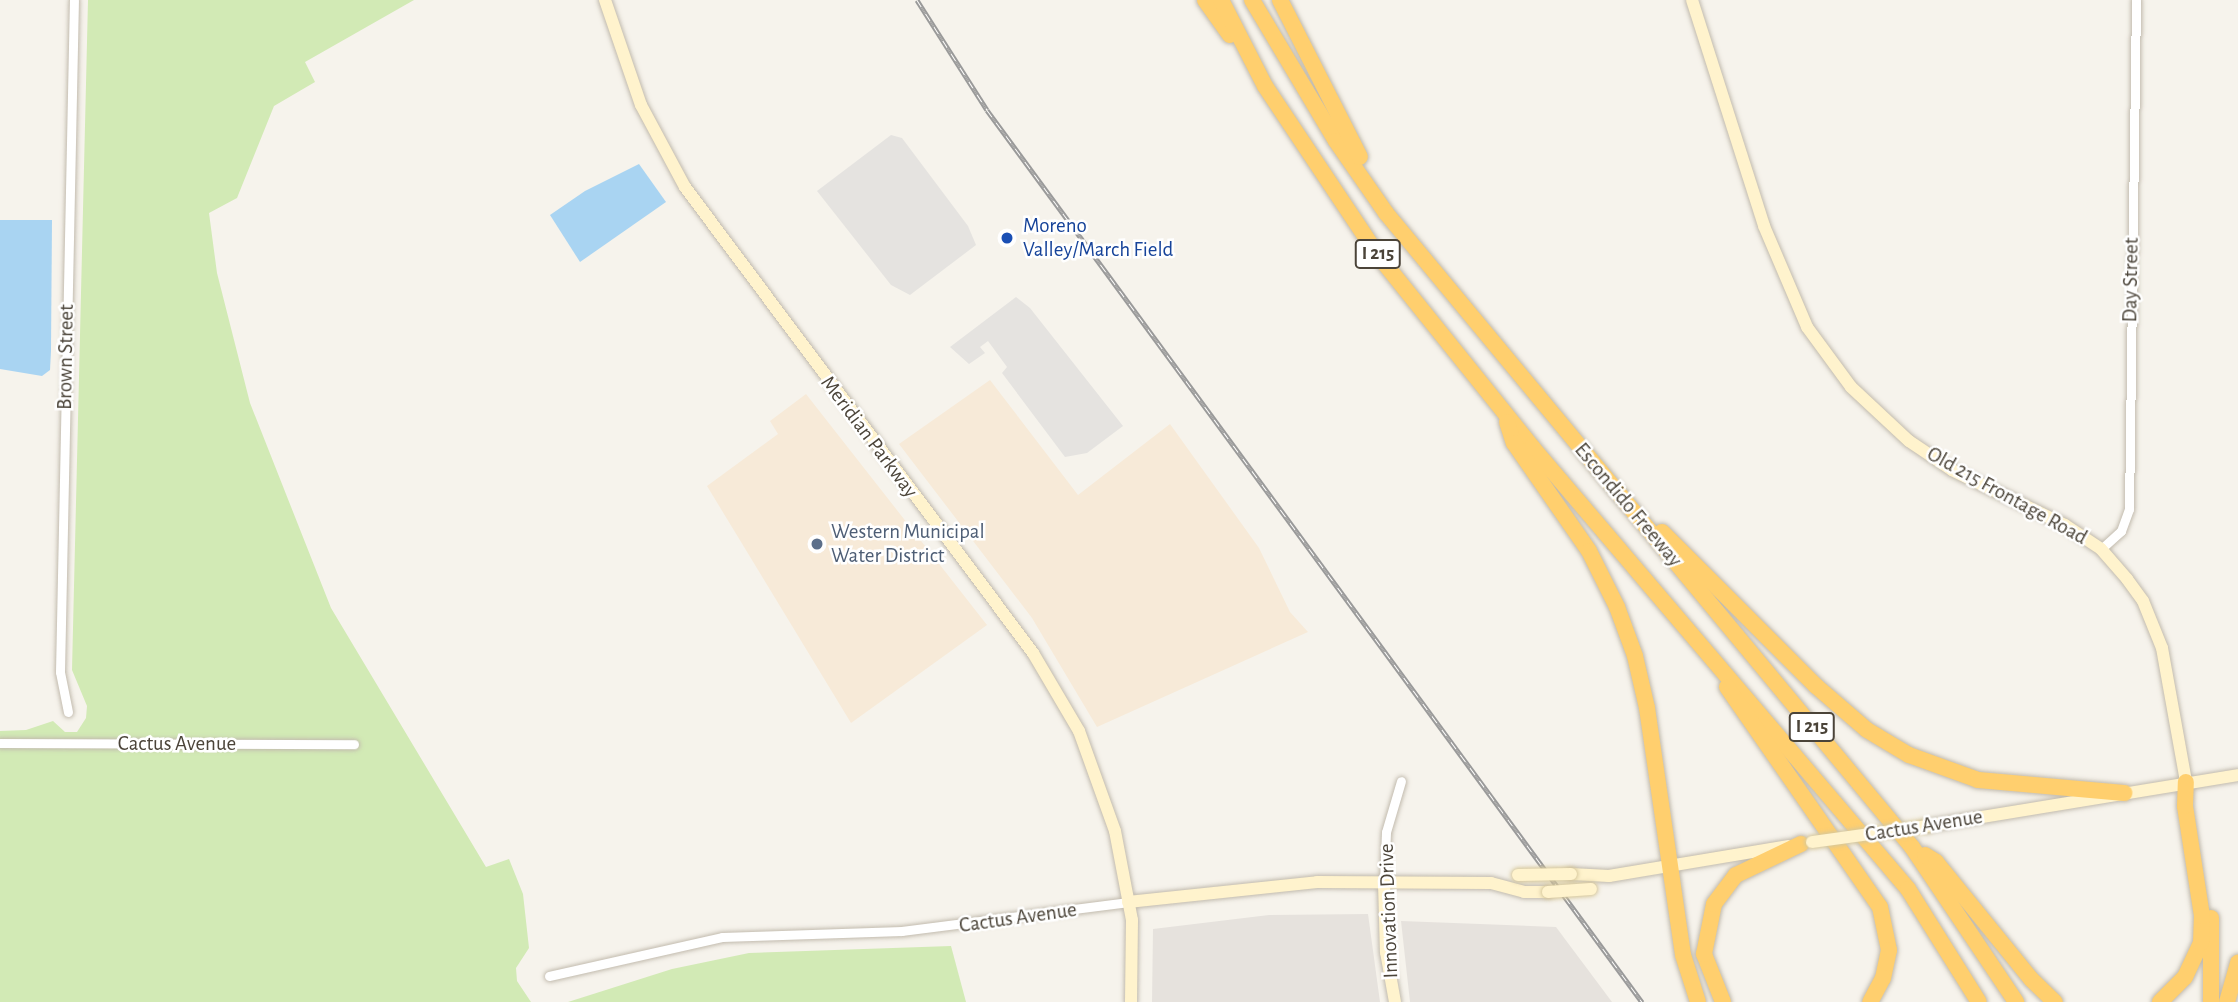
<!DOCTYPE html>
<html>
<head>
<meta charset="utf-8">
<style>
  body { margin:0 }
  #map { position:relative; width:2238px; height:1002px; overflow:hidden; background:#f6f3ec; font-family:"Alegreya Sans",sans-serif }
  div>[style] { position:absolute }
  .commercial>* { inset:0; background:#f7ead8 }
  .industrial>* { inset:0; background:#e6e2dd }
  .green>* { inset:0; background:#d2eab5 }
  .parking>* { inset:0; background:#e5e3e0 }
  .water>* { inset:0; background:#a9d4f2 }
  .roads { filter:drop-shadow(0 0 2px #c2bbae) drop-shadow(0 0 2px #c2bbae) }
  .street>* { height:9px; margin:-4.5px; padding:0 4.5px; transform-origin:4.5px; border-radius:4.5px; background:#fff }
  .secondary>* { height:12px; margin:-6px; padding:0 6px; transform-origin:6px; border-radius:6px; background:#fff3cd }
  .highway>* { height:16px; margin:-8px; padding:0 8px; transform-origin:8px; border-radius:8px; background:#ffcf6e }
  .rail>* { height:5px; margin-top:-2.5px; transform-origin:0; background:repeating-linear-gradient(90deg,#fff 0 8px,#9a9a9a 0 16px); box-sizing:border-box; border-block:2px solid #9a9a9a }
  .bridges { filter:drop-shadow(0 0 2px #d6c79b) drop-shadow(0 0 2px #d6c79b) }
  .secondary-bridge>* { height:12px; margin:-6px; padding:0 6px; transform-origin:6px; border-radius:6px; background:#fff3cd }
  .dots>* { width:19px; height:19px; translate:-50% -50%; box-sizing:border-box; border:4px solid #fff; border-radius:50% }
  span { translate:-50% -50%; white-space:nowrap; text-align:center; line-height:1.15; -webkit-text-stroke:5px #fff; paint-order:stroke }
  .shield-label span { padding:2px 5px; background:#fff; border:2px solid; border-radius:5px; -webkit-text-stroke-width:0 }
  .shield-label { font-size:19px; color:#4b4439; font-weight:700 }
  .transit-label { font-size:21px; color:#164399 }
  .left { translate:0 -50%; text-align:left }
  .street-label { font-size:21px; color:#4b4439 }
  .service-label { font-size:21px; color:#4e5e75 }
</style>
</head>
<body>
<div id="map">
  <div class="commercial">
    <i style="clip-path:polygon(990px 380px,1078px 495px,1170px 424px,1259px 548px,1290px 612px,1308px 632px,1097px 727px,1032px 618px,899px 444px)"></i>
    <i style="clip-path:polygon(806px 394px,987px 625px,851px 723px,707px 486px,778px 434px,770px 421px)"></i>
  </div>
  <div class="industrial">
    <i style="clip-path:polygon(1368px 914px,1380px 1002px,1152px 1002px,1153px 929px,1269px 915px)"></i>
    <i style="clip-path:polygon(1401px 921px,1556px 927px,1612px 1002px,1410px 1002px)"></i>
  </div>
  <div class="green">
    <i style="clip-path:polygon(88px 0,414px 0,305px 62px,315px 82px,274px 106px,237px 198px,209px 213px,217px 273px,250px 403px,331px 608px,486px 867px,509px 859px,523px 894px,529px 948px,516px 968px,517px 981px,531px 1002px,0 1002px,0 731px,26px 730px,53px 721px,65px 732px,77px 732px,86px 718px,87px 706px,72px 670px)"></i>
    <i style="clip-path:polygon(951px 946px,966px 1002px,568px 1002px,672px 969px,749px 953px)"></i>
  </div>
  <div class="parking">
    <i style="clip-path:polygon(891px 135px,902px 138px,968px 226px,976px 245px,910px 295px,891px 285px,817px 191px)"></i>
    <i style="clip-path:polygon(1016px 297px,1030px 308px,1123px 426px,1087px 453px,1065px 457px,1002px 373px,1007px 367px,988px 341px,980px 347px,985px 353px,969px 364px,950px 347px)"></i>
  </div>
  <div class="water">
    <i style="clip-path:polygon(639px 164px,666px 202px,580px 262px,550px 215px,585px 191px)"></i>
    <i style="clip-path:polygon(0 220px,52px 220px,51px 351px,50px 370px,42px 376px,0 369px)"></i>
  </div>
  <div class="roads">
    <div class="street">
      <i style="left:2101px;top:549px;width:27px;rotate:-42deg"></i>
      <i style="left:2121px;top:531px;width:23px;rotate:-70deg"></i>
      <i style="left:2129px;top:509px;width:509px;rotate:-89.21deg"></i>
      <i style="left:68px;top:712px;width:41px;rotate:-101.3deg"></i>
      <i style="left:60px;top:672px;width:672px;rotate:-88.81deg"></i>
      <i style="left:0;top:743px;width:354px;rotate:0.2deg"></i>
      <i style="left:1384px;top:882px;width:50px;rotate:-87.7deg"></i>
      <i style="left:1386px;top:832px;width:53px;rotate:-73.6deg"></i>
      <i style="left:549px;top:976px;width:177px;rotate:-12.7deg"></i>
      <i style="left:722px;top:937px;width:180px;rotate:-1.9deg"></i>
      <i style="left:902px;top:931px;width:228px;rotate:-7.3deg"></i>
    </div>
    <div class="secondary">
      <i style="left:605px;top:0;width:111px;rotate:71.1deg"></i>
      <i style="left:641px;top:105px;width:93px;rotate:61.8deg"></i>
      <i style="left:685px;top:187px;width:582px;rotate:53.25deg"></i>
      <i style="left:1033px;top:653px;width:91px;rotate:59.5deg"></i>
      <i style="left:1079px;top:731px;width:106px;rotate:70.2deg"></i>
      <i style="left:1115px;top:831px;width:91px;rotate:79.2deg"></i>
      <i style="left:1132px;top:920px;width:82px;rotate:90.7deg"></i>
      <i style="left:1692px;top:0;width:237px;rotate:72.3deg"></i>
      <i style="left:1764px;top:226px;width:110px;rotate:66.9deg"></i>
      <i style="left:1807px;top:327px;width:74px;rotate:53.7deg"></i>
      <i style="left:1851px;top:387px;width:79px;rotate:43deg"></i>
      <i style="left:1909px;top:441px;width:52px;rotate:34deg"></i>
      <i style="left:1952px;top:470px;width:126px;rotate:26deg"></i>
      <i style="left:2065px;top:525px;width:43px;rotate:33.7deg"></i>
      <i style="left:2101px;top:549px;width:40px;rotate:49deg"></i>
      <i style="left:2127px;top:579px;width:27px;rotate:54deg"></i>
      <i style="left:2143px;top:601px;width:51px;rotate:68deg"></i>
      <i style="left:2162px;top:648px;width:136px;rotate:79.8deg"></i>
      <i style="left:1927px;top:826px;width:315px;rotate:-9.3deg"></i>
      <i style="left:1571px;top:874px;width:38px;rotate:3deg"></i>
      <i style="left:1609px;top:876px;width:181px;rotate:-9.5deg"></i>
      <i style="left:1384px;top:882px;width:70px;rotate:88.4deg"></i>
      <i style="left:1386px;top:952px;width:51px;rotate:79.8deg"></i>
      <i style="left:1128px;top:902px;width:190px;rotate:-6deg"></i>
      <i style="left:1317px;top:882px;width:174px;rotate:0.3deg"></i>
      <i style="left:1491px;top:883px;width:34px;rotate:15deg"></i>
      <i style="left:1524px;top:892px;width:24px"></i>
    </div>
    <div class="highway">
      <i style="left:1205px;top:0;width:43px;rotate:54.5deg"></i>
      <i style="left:1221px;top:0;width:97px;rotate:62.9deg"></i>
      <i style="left:1265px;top:86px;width:202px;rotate:56.3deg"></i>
      <i style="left:1377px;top:254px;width:248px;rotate:51.2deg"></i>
      <i style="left:1532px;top:447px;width:580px;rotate:49.61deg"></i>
      <i style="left:1908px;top:889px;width:133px;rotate:57.9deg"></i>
      <i style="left:1252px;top:0;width:164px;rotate:59.2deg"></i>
      <i style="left:1336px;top:141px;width:88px;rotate:55.2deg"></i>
      <i style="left:1386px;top:213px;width:824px;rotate:50.32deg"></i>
      <i style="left:1912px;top:847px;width:187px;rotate:56.1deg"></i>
      <i style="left:1280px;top:0;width:176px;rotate:63deg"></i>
      <i style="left:1507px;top:422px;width:22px;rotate:72deg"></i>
      <i style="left:1514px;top:443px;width:131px;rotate:55.2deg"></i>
      <i style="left:1589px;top:551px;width:63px;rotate:63.4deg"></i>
      <i style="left:1617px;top:607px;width:52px;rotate:69.8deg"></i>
      <i style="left:1635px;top:656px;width:53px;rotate:77deg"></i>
      <i style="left:1647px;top:708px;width:250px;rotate:81.7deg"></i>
      <i style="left:1683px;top:955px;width:49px;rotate:72.3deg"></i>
      <i style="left:1662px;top:532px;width:218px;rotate:45deg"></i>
      <i style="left:1816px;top:686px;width:67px;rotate:40.8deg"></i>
      <i style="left:1867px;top:730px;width:49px;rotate:30.8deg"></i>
      <i style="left:1909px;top:755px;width:73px;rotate:19.9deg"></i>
      <i style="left:1978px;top:780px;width:147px;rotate:5.1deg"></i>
      <i style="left:1727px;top:687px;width:268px;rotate:55.2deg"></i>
      <i style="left:1880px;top:907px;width:44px;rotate:78.2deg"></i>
      <i style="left:1889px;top:950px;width:29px;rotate:102deg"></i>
      <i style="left:1883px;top:978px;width:27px;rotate:118deg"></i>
      <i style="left:1925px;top:855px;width:13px;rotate:32deg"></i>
      <i style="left:1936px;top:862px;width:151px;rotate:50.9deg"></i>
      <i style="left:2031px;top:979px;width:33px;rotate:44deg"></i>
      <i style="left:2211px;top:918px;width:84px;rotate:90deg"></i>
      <i style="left:1723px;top:1002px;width:52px;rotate:-111.6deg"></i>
      <i style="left:1704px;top:954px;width:51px;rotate:-78.7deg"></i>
      <i style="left:1714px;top:904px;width:36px;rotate:-53deg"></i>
      <i style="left:1736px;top:875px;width:72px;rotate:-25.5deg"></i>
      <i style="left:2160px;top:1002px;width:35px;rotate:-45deg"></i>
      <i style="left:2185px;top:977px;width:38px;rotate:-65deg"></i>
      <i style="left:2201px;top:943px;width:27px;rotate:-88deg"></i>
      <i style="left:2202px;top:916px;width:111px;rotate:-98.8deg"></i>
      <i style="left:2185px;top:806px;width:24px;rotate:-88deg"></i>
      <i style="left:2227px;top:1002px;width:41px;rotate:-74.2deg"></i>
    </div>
  </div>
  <div class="rail">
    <i style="left:917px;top:0;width:130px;rotate:57.5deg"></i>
    <i style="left:987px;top:110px;width:1107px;rotate:53.71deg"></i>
  </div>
  <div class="bridges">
    <div class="secondary-bridge">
      <i style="left:1812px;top:842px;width:116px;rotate:-7.9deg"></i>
      <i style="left:1518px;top:875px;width:53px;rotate:-1.1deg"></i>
      <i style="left:1548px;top:892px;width:43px;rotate:-4deg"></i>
    </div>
  </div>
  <div class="dots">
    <i style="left:1007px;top:238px;background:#1a4fb4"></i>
    <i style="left:817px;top:544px;background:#5c6f8a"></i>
  </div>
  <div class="shield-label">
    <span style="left:1378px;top:254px">I 215</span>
    <span style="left:1812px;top:727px">I 215</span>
  </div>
  <div class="transit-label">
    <span class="left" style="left:1023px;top:238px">Moreno<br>Valley/March Field</span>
  </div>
  <div class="street-label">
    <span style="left:2131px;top:280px;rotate:-89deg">Day Street</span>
    <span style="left:66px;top:357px;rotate:-89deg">Brown Street</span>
    <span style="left:869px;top:437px;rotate:53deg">Meridian Parkway</span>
    <span style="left:2007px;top:496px;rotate:29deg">Old 215 Frontage Road</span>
    <span style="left:1628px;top:505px;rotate:50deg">Escondido Freeway</span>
    <span style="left:177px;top:744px">Cactus Avenue</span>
    <span style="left:1924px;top:826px;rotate:-9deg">Cactus Avenue</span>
    <span style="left:1389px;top:911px;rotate:-92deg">Innovation Drive</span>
    <span style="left:1018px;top:918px;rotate:-8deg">Cactus Avenue</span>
  </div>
  <div class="service-label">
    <span class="left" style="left:831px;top:544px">Western Municipal<br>Water District</span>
  </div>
</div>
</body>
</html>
